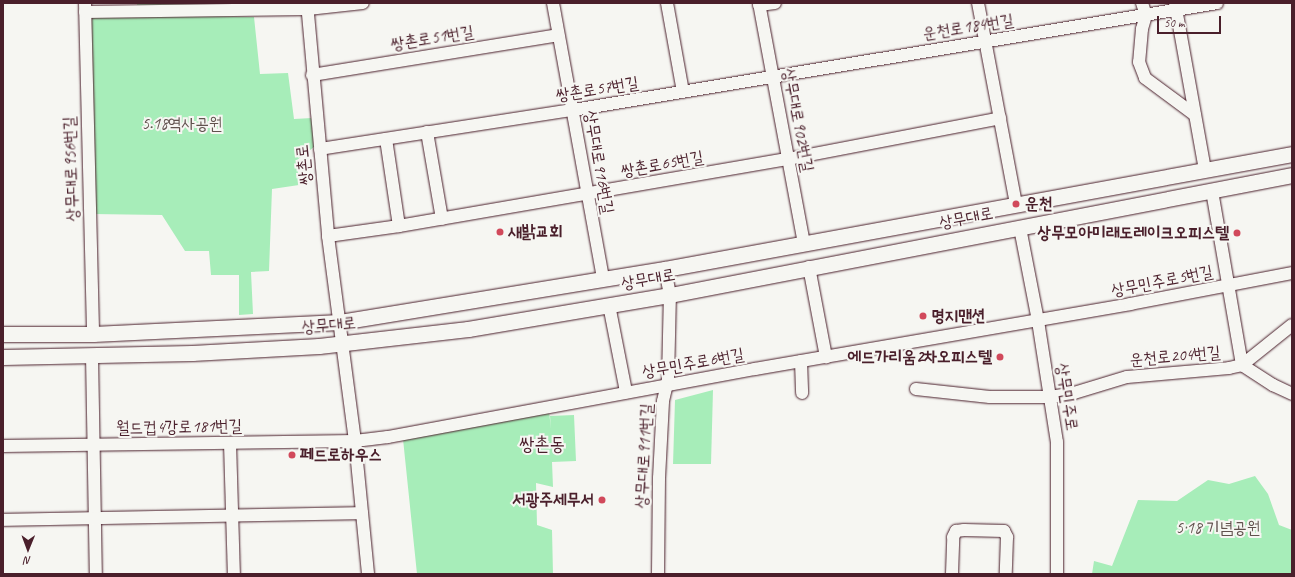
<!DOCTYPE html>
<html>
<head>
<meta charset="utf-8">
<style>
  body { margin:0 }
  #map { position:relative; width:1295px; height:577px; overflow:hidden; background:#f6f6f2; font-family:Caveat,"Poor Story",sans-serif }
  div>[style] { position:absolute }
  .green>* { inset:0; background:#a7edb9 }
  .roads { filter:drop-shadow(0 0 1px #4a1f2b) drop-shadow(0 0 1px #4a1f2b) }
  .minor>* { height:12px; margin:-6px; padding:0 6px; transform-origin:6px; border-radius:6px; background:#f6f6f2 }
  .major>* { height:15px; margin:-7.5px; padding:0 7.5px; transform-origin:7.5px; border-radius:7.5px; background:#f6f6f2 }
  .dots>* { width:11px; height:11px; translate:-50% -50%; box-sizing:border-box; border:2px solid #f6f6f2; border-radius:50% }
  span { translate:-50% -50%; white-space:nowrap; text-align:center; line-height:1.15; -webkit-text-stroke:4px #f6f6f2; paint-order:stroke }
  .street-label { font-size:17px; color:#4a1f2b }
  .park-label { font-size:17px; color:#61524e }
  .poi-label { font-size:17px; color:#4a1f2b; font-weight:700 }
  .left { translate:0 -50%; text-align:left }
  .right { translate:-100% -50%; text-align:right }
  .quarter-label { font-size:19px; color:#4a1f2b }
  .frame { position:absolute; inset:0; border:4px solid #4a1f2b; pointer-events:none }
  .north { position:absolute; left:8px; top:529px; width:40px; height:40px; -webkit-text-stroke:3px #f6f6f2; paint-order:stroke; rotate:181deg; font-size:11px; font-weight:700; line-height:16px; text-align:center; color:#4a1f2b }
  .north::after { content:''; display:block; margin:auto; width:14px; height:18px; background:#4a1f2b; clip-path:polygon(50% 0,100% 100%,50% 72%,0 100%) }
  .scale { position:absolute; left:1157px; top:16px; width:64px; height:18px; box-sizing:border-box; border:2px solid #4a1f2b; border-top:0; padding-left:5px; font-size:12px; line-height:14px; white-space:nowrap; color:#4a1f2b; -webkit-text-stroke:3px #f6f6f2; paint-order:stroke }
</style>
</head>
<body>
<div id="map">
  <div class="green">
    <i style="clip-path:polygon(137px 3px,244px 3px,244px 6px,217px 7px,217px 16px,254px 17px,260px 74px,288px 73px,294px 119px,312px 118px,314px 147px,297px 160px,299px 185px,272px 189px,269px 271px,251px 272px,253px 314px,239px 315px,239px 275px,211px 275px,209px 251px,185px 251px,162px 215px,92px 214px,88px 25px,91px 17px,137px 16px)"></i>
    <i style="clip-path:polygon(713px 390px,711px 464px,673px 464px,675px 400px)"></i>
    <i style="clip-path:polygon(549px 411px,551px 429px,550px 416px,574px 415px,576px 461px,552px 462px,553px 487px,536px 483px,537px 525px,552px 530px,553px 574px,417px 574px,403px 439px)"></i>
    <i style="clip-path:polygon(1255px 476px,1268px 494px,1279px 525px,1292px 530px,1292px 574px,1092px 574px,1094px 561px,1112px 566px,1138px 500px,1177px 501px,1208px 480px,1229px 484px)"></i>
  </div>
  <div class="roads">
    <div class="minor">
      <i style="left:85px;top:3px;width:331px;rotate:88.6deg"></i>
      <i style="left:307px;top:3px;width:234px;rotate:84.8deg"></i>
      <i style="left:328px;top:236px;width:207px;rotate:82.5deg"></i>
      <i style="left:355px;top:441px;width:134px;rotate:84.4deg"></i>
      <i style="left:553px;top:3px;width:280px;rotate:79.7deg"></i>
      <i style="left:667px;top:3px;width:90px;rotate:79.8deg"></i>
      <i style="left:759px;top:3px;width:244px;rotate:79.4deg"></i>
      <i style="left:978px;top:3px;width:206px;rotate:79.3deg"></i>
      <i style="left:1142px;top:3px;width:13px;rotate:72deg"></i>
      <i style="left:1146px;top:15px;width:15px;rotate:106deg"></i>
      <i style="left:1142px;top:29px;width:33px;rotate:95deg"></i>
      <i style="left:1139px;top:62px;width:17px;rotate:69deg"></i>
      <i style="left:1145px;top:78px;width:62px;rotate:36.5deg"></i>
      <i style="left:1175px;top:3px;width:170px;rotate:79.8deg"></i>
      <i style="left:759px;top:5px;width:16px;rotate:-7deg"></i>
      <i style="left:85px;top:12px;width:223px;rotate:-0.8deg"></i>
      <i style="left:308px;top:9px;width:55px;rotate:-6.2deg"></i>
      <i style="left:312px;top:75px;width:249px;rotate:-9.2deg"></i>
      <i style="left:427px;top:132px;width:88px;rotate:80.2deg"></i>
      <i style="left:386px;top:139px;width:88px;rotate:81.5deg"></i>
      <i style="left:320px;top:149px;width:256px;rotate:-8.8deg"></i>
      <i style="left:573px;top:110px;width:653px;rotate:-9.43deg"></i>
      <i style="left:1212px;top:191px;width:177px;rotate:80.2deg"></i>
      <i style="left:1242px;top:365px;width:37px;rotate:33deg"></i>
      <i style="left:1273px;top:385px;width:21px;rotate:25deg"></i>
      <i style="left:1020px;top:228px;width:95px;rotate:79deg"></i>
      <i style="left:1038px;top:321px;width:122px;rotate:81.1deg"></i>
      <i style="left:1057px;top:442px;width:132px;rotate:90deg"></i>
      <i style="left:328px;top:236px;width:72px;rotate:-8deg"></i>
      <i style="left:399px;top:226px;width:395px;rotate:-9.8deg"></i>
      <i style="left:788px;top:159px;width:216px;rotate:-10.9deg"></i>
      <i style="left:809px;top:267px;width:92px;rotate:79.3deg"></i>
      <i style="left:609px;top:305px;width:89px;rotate:78.9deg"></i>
      <i style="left:92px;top:355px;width:219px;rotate:89deg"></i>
      <i style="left:801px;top:361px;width:32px;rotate:88deg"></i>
      <i style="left:916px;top:389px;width:74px;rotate:6.2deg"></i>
      <i style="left:990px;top:397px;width:60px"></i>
      <i style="left:1050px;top:397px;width:24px;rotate:-9deg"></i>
      <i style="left:1074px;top:393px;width:55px;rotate:-16.8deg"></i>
      <i style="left:1127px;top:377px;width:102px;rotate:-5deg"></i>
      <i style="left:1229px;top:368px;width:13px;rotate:-13deg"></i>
      <i style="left:1242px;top:365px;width:64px;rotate:-38.7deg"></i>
      <i style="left:230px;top:443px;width:131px;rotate:88.3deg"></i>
      <i style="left:3px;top:446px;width:352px;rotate:-0.8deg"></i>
      <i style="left:355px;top:441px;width:33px;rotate:-7deg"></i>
      <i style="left:388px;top:437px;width:373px;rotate:-10.5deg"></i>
      <i style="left:755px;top:369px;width:381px;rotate:-9.8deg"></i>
      <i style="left:1130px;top:304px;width:165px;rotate:-10.8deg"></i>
      <i style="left:3px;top:520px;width:359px;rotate:-1.1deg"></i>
      <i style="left:658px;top:574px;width:96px;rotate:-89.4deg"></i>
      <i style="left:659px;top:478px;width:77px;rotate:-87deg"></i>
      <i style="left:663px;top:401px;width:22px;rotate:-77deg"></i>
      <i style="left:668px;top:380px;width:85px;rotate:-88.7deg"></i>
      <i style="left:670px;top:295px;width:26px;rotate:-101deg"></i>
      <i style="left:952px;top:574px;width:37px;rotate:-88deg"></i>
      <i style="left:953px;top:537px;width:7px;rotate:-63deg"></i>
      <i style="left:956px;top:531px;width:8px;rotate:-7deg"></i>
      <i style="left:964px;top:530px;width:40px;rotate:1.4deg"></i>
      <i style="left:1004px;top:531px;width:7px;rotate:63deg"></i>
      <i style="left:1007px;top:537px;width:37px;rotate:92deg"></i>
    </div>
    <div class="major">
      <i style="left:3px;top:334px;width:90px"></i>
      <i style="left:93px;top:334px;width:247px;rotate:-2.8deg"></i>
      <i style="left:340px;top:322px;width:329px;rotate:-9.3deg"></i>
      <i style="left:665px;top:269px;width:637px;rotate:-10.39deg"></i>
      <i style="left:3px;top:357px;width:189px;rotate:-1.2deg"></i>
      <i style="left:192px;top:353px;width:127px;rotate:-3.2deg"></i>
      <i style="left:319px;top:346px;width:150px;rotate:-6.5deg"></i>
      <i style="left:468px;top:329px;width:205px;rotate:-9.6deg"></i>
      <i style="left:670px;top:295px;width:633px;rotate:-10.92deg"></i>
    </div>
  </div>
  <div class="dots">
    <i style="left:1016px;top:204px;background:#d1495b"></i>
    <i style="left:500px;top:232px;background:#d1495b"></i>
    <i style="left:1237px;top:233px;background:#d1495b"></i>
    <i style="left:923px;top:316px;background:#d1495b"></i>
    <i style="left:1000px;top:357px;background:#d1495b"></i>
    <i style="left:292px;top:455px;background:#d1495b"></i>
    <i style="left:602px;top:500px;background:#d1495b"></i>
  </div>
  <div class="street-label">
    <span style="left:968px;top:27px;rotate:-9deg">운천로184번길</span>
    <span style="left:432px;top:38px;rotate:-9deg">쌍촌로51번길</span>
    <span style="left:597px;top:89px;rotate:-9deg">쌍촌로57번길</span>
    <span style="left:798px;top:120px;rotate:79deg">상무대로902번길</span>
    <span style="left:599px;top:162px;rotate:80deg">상무대로916번길</span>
    <span style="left:662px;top:164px;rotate:-10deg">쌍촌로65번길</span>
    <span style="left:304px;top:165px;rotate:-96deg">쌍촌로</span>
    <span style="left:71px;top:169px;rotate:-92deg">상무대로956번길</span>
    <span style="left:966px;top:218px;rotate:-11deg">상무대로</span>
    <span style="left:648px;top:279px;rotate:-10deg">상무대로</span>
    <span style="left:1162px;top:281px;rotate:-11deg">상무민주로5번길</span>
    <span style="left:329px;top:325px;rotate:-5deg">상무대로</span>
    <span style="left:1175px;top:356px;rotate:-5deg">운천로204번길</span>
    <span style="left:693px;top:363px;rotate:-10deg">상무민주로6번길</span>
    <span style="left:1067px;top:397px;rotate:81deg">상무민주로</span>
    <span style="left:179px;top:427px;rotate:-1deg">월드컵4강로181번길</span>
    <span style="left:644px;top:456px;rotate:-87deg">상무대로911번길</span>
  </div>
  <div class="park-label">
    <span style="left:182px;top:124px">5.18역사공원</span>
    <span style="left:1218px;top:528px">5·18 기념공원</span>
  </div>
  <div class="poi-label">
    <span class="left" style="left:1025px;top:204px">운천</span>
    <span class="left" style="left:508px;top:232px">새밝교회</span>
    <span class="right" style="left:1229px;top:233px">상무모아미래도레이크오피스텔</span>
    <span class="left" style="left:931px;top:316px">명지맨션</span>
    <span class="right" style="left:992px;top:357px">에드가리움2차오피스텔</span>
    <span class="left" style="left:300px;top:455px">페드로하우스</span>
    <span class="right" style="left:594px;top:500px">서광주세무서</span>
  </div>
  <div class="quarter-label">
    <span style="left:542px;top:445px">쌍촌동</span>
  </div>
  <div class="frame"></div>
  <div class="north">N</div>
  <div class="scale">50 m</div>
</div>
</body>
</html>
